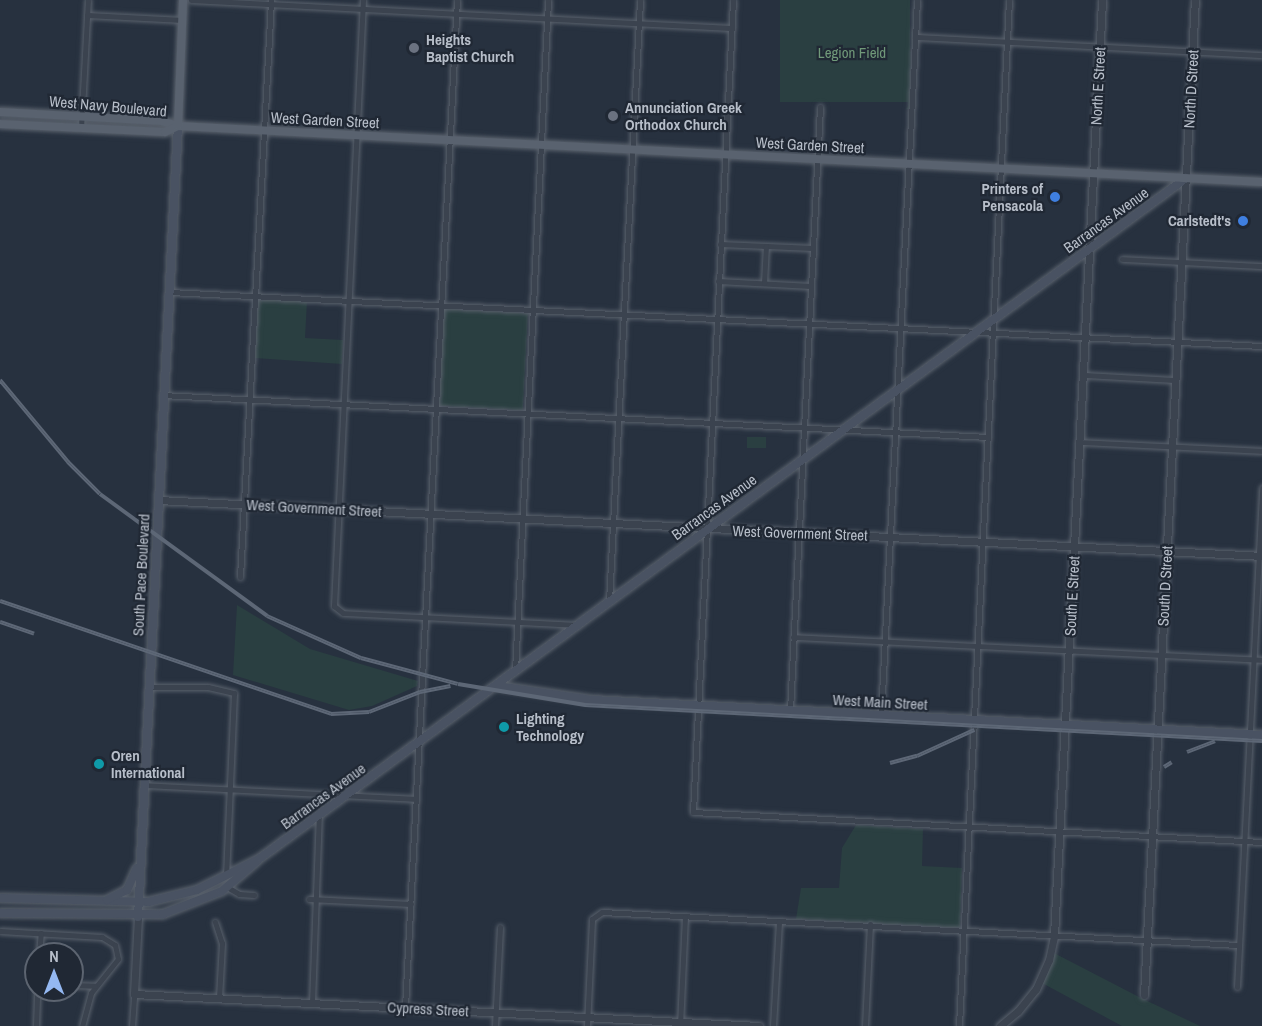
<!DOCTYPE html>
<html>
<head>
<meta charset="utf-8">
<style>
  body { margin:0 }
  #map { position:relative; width:1262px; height:1026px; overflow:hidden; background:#27313f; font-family:"Archivo Narrow",sans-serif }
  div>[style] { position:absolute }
  .green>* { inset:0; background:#2a3f41; transform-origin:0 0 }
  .roads { filter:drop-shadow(0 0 2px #59616c) drop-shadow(0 0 2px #59616c) }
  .minor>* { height:5px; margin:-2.5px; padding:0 2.5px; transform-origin:2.5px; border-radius:2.5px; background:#3b434f }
  .tertiary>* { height:7px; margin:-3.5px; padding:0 3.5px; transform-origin:3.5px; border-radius:3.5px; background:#3b434f }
  .secondary>* { height:8px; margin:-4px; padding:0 4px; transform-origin:4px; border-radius:4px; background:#495262 }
  .primary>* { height:8px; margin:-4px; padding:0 4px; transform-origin:4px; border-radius:4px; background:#59626f }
  .rail>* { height:4px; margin-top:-2px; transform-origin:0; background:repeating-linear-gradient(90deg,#202834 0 4.5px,#5d6776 0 9px); box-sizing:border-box; border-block:2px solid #5d6776 }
  .dots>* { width:16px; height:16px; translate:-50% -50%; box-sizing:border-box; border:3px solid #202834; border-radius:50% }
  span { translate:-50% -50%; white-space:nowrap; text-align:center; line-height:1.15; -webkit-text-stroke:4.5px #202834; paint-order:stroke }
  .poi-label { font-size:15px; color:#b7bec9; font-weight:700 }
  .left { translate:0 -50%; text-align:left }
  .right { translate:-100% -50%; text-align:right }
  .park-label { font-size:15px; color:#709979 }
  .street-label { font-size:15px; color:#b7bec9 }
  .north { position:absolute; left:24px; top:942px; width:60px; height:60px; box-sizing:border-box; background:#202834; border:2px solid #5c6470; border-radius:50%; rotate:0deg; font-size:16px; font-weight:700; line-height:24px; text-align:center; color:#b7bec9 }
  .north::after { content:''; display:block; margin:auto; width:21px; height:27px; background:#94b8f2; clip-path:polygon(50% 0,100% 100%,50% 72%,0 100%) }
</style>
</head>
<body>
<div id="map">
  <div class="green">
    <i style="left:780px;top:0;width:130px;height:102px"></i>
    <i style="clip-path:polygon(913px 0,909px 109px,906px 109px,908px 107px)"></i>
    <i style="clip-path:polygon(258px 299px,307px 301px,305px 338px,343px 340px,342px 364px,255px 358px)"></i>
    <i style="left:444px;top:309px;width:84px;height:97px;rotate:3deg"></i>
    <i style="left:747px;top:437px;width:19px;height:11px"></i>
    <i style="clip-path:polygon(237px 605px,310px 649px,418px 681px,417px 686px,372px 706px,349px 710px,233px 675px)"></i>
    <i style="clip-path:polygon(856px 825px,923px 829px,922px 866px,962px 868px,960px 928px,796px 919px,801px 888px,839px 888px,842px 848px)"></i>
    <i style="clip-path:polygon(1054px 953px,1141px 998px,1200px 1026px,1122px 1026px,1042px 983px)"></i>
  </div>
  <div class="roads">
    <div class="minor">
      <i style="left:191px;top:0;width:541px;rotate:2.97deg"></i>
      <i style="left:363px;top:0;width:607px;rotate:92.74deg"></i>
      <i style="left:334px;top:606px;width:11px;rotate:38deg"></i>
      <i style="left:343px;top:613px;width:233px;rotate:2.9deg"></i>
      <i style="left:733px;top:0;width:813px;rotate:92.82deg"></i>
      <i style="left:693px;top:812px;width:570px;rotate:3.02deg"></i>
      <i style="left:87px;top:15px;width:96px;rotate:3deg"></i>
      <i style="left:915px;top:37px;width:347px;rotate:3deg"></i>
      <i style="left:81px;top:128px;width:128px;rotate:-86.9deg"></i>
      <i style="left:720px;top:244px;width:93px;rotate:2.5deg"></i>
      <i style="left:1122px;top:259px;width:140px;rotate:2.9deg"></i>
      <i style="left:718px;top:281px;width:93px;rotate:3.1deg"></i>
      <i style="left:764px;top:283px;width:37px;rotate:-87deg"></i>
      <i style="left:169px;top:292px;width:1094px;rotate:2.83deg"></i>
      <i style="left:1083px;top:375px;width:93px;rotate:3.1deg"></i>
      <i style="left:162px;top:395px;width:826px;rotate:2.91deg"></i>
      <i style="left:1080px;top:442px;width:182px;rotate:2.8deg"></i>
      <i style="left:240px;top:577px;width:578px;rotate:-86.92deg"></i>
      <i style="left:609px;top:602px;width:603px;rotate:-87.05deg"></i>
      <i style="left:793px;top:637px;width:470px;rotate:2.8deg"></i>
      <i style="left:515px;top:671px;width:672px;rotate:-87.18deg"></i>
      <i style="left:148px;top:687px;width:60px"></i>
      <i style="left:208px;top:687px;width:27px;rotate:13deg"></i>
      <i style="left:234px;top:693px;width:181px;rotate:92.5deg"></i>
      <i style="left:790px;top:711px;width:605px;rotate:-87.16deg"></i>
      <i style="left:881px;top:715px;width:716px;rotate:-87.12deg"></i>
      <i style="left:143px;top:785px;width:273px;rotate:2.9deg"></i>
      <i style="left:227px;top:887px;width:14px;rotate:30deg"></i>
      <i style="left:239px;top:894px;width:15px;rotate:4deg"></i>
      <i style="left:309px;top:899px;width:102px;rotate:2.8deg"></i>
      <i style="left:215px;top:922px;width:22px;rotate:72deg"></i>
      <i style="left:222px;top:943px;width:55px;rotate:93.1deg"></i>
      <i style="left:0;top:931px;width:102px;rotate:3.4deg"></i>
      <i style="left:102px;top:937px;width:15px;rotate:32deg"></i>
      <i style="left:115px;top:945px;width:14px;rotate:78deg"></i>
      <i style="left:118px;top:959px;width:43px;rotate:128.5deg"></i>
      <i style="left:91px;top:993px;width:34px;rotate:105deg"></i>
      <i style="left:39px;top:954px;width:21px;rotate:-85deg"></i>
      <i style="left:72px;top:985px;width:23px;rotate:2deg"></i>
      <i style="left:1237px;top:987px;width:500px;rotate:-87.1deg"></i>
      <i style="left:312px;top:1003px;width:190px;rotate:-87.9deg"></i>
      <i style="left:405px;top:1008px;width:1009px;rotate:-87.05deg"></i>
      <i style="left:36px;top:1026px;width:36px;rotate:-88deg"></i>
      <i style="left:132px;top:1026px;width:32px;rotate:-86deg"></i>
      <i style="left:495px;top:1026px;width:99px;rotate:-87.1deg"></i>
      <i style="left:587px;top:1026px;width:107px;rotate:-87.3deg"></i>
      <i style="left:592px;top:919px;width:12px;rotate:-35deg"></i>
      <i style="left:602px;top:912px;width:637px;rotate:2.97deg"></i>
      <i style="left:680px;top:1026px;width:109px;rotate:-87.4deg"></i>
      <i style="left:773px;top:1026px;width:105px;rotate:-86.7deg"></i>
      <i style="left:865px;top:1026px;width:102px;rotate:-87.2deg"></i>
      <i style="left:959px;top:1026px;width:1027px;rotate:-87.21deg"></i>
    </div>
    <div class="tertiary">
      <i style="left:158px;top:500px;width:1105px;rotate:2.9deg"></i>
      <i style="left:138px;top:917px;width:77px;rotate:93deg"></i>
      <i style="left:134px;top:994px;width:626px;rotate:2.93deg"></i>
      <i style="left:1144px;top:995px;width:996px;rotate:-87.07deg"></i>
      <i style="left:1000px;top:1026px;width:23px;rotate:-40deg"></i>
      <i style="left:1018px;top:1011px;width:28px;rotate:-51deg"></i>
      <i style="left:1036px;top:989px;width:32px;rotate:-66deg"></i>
      <i style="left:1049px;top:960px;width:25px;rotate:-78deg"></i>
      <i style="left:1054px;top:936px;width:937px;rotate:-87.06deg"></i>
    </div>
    <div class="secondary">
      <i style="left:497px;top:686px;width:96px;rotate:8.4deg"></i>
      <i style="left:592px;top:700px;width:671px;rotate:2.99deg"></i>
      <i style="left:0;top:898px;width:148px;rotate:1.5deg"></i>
      <i style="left:148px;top:902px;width:50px;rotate:-13.8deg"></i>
      <i style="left:197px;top:890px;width:69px;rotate:-26.6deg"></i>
      <i style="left:259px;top:859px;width:1150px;rotate:-36.3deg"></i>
      <i style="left:107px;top:900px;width:22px;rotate:-27deg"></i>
      <i style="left:127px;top:890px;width:24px;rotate:-66deg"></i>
      <i style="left:0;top:913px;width:163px;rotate:0.4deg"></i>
      <i style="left:163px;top:914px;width:63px;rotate:-21.3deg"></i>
      <i style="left:222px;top:891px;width:45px;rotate:-40.5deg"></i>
      <i style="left:138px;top:917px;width:792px;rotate:-87.11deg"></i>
    </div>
    <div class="primary">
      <i style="left:0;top:112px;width:161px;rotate:3.2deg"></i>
      <i style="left:161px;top:121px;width:18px;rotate:16deg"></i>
      <i style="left:178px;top:126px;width:1085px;rotate:2.96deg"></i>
      <i style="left:0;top:124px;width:165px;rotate:2.8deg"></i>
      <i style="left:165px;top:132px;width:14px;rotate:-25deg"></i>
      <i style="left:178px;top:126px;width:126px;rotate:-87.7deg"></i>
    </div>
  </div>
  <div class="rail">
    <i style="left:0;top:380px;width:107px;rotate:50.3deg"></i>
    <i style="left:68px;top:462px;width:45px;rotate:45deg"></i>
    <i style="left:100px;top:494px;width:207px;rotate:36.1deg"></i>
    <i style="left:267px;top:616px;width:103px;rotate:24.1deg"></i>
    <i style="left:361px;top:658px;width:100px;rotate:15deg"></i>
    <i style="left:458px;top:684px;width:129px;rotate:9.4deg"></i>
    <i style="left:585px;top:705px;width:678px;rotate:3.04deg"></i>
    <i style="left:0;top:601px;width:350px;rotate:18.8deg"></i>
    <i style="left:331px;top:714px;width:38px;rotate:-3deg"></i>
    <i style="left:369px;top:712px;width:55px;rotate:-21.4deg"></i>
    <i style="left:420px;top:692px;width:31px;rotate:-11deg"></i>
    <i style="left:0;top:622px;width:36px;rotate:19deg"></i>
    <i style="left:1187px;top:752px;width:30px;rotate:-21deg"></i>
    <i style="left:890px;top:763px;width:28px;rotate:-15deg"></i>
    <i style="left:917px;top:756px;width:63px;rotate:-24.5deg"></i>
    <i style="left:1164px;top:767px;width:9px;rotate:-32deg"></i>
  </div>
  <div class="dots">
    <i style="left:414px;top:48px;background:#6b7280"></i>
    <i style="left:613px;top:116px;background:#6b7280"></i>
    <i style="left:1055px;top:197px;background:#3f7fe0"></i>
    <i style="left:1243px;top:221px;background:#3f7fe0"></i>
    <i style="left:504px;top:727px;background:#0f9aa8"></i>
    <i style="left:99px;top:764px;background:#0f9aa8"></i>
  </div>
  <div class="poi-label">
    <span class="left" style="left:426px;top:48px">Heights<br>Baptist Church</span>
    <span class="left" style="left:625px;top:116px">Annunciation Greek<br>Orthodox Church</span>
    <span class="right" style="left:1043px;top:197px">Printers of<br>Pensacola</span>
    <span class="right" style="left:1231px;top:221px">Carlstedt's</span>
    <span class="left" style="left:516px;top:727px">Lighting<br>Technology</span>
    <span class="left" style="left:111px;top:764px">Oren<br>International</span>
  </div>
  <div class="park-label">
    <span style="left:852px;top:53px">Legion Field</span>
  </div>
  <div class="street-label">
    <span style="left:1098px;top:86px;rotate:-87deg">North E Street</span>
    <span style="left:1191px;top:89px;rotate:-87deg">North D Street</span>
    <span style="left:108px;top:106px;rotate:5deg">West Navy Boulevard</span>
    <span style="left:325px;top:120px;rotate:3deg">West Garden Street</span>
    <span style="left:810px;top:145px;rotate:3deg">West Garden Street</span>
    <span style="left:1106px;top:220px;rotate:-36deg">Barrancas Avenue</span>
    <span style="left:714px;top:507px;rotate:-36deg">Barrancas Avenue</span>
    <span style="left:314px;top:508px;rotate:3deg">West Government Street</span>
    <span style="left:800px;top:533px;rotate:2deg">West Government Street</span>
    <span style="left:141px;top:575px;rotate:-87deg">South Pace Boulevard</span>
    <span style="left:1165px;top:586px;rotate:-87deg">South D Street</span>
    <span style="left:1072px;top:596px;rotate:-87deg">South E Street</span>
    <span style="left:880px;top:702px;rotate:3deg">West Main Street</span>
    <span style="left:323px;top:796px;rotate:-36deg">Barrancas Avenue</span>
    <span style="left:428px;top:1009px;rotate:3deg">Cypress Street</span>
  </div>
  <div class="north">N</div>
</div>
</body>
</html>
